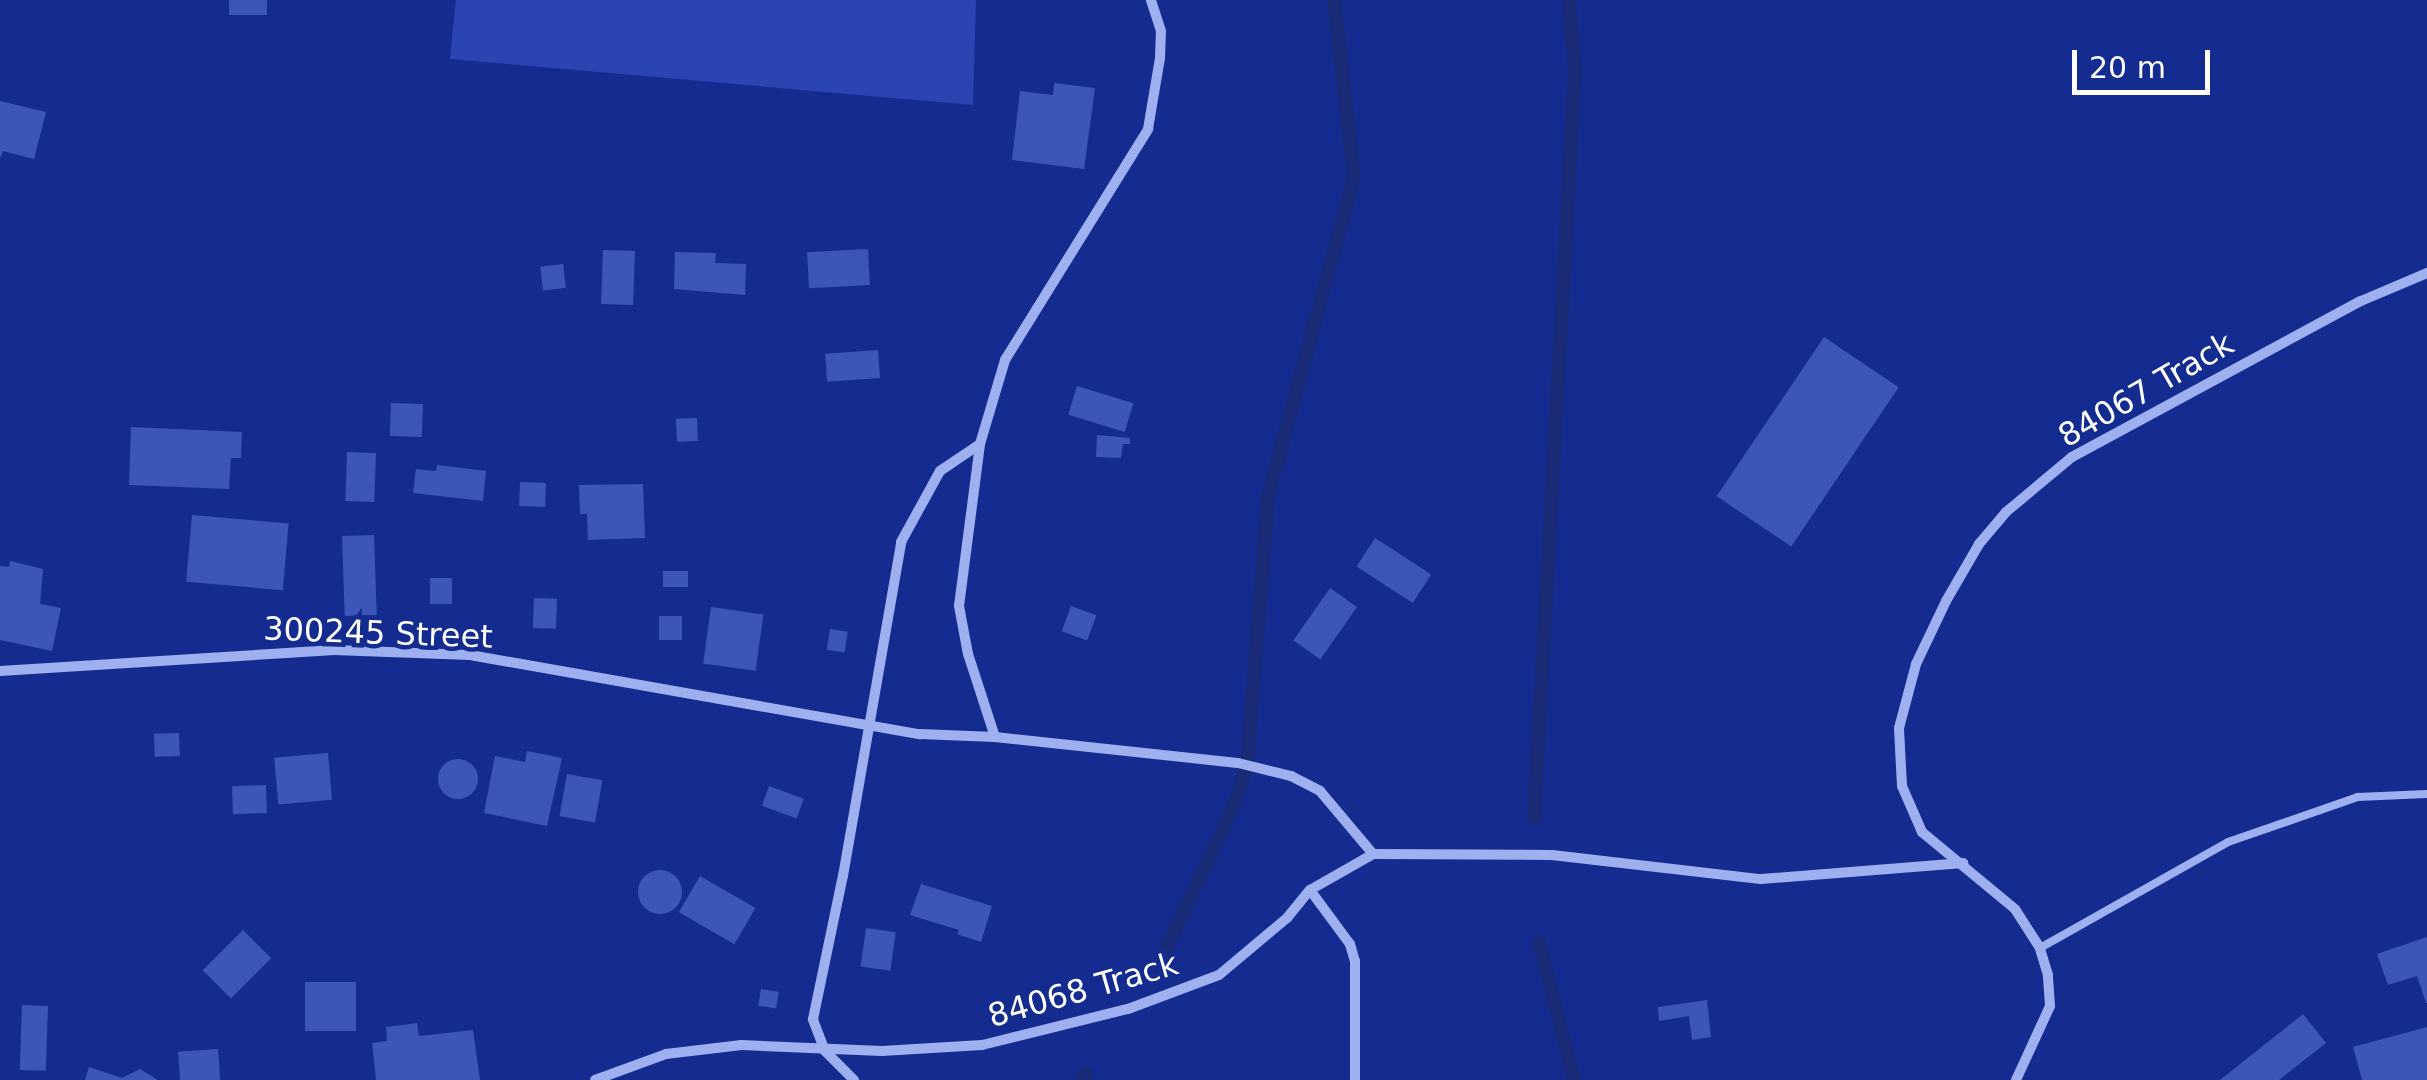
<!DOCTYPE html>
<html>
<head>
<meta charset="utf-8">
<style>
  body { margin:0 }
  #map { position:relative; width:2427px; height:1080px; overflow:hidden; background:#142c90; font-family:"DejaVu Sans",sans-serif }
  div>[style] { position:absolute }
  .green>* { inset:0; background:#2a45b1 }
  .stream>* { height:14px; margin:-7px; padding:0 7px; transform-origin:7px; border-radius:7px; background:#192b77 }
  .building>* { inset:0; background:#3c55b9; transform-origin:0 0 }
  .round { border-radius:50% }
  .lane>* { height:8px; margin:-4px; padding:0 4px; transform-origin:4px; border-radius:4px; background:#9fb0f1 }
  .street>* { height:10px; margin:-5px; padding:0 5px; transform-origin:5px; border-radius:5px; background:#9fb0f1 }
  span { translate:-50% -50%; white-space:nowrap; text-align:center; line-height:1.15; -webkit-text-stroke:9px #142c90; paint-order:stroke }
  .street-label { font-size:32px; color:#fff }
  .scale { position:absolute; left:2072px; top:50px; width:138px; height:45px; box-sizing:border-box; border:5px solid #fff; border-top:0; padding-left:12px; font-size:30px; line-height:35px; white-space:nowrap; color:#fff; -webkit-text-stroke:8px #142c90; paint-order:stroke }
</style>
</head>
<body>
<div id="map">
  <div class="green">
    <i style="clip-path:polygon(456px 0,976px 0,973px 105px,450px 59px)"></i>
  </div>
  <div class="stream">
    <i style="left:1534px;top:818px;width:750px;rotate:-86.87deg"></i>
    <i style="left:1575px;top:69px;width:69px;rotate:-95deg"></i>
    <i style="left:1539px;top:942px;width:142px;rotate:75.8deg"></i>
    <i style="left:1158px;top:966px;width:183px;rotate:-64.7deg"></i>
    <i style="left:1236px;top:801px;width:38px;rotate:-73deg"></i>
    <i style="left:1247px;top:765px;width:270px;rotate:-85.5deg"></i>
    <i style="left:1268px;top:496px;width:330px;rotate:-74.9deg"></i>
    <i style="left:1354px;top:177px;width:178px;rotate:-96.4deg"></i>
    <i style="left:1082px;top:1080px;width:8px;rotate:-60deg"></i>
  </div>
  <div class="building">
    <i style="left:229px;top:0;width:38px;height:15px"></i>
    <i style="clip-path:polygon(1054px 83px,1095px 88px,1084px 169px,1012px 160px,1020px 91px,1053px 95px)"></i>
    <i style="clip-path:polygon(0 101px,46px 112px,34px 159px,3px 151px,0 158px)"></i>
    <i style="left:868px;top:249px;width:36px;height:61px;rotate:87deg"></i>
    <i style="left:603px;top:250px;width:32px;height:54px;rotate:2deg"></i>
    <i style="clip-path:polygon(675px 252px,716px 253px,715px 263px,746px 264px,745px 295px,674px 289px)"></i>
    <i style="left:563px;top:264px;width:24px;height:23px;rotate:83deg"></i>
    <i style="left:1824px;top:337px;width:90px;height:192px;rotate:34deg"></i>
    <i style="left:878px;top:350px;width:28px;height:53px;rotate:86deg"></i>
    <i style="left:1077px;top:386px;width:59px;height:30px;rotate:17deg"></i>
    <i style="left:391px;top:403px;width:32px;height:33px;rotate:2deg"></i>
    <i style="left:697px;top:418px;width:23px;height:21px;rotate:88deg"></i>
    <i style="clip-path:polygon(131px 427px,242px 432px,241px 458px,231px 458px,229px 489px,129px 485px)"></i>
    <i style="clip-path:polygon(1097px 435px,1130px 438px,1130px 444px,1123px 444px,1121px 458px,1096px 457px)"></i>
    <i style="left:347px;top:452px;width:29px;height:49px;rotate:2deg"></i>
    <i style="clip-path:polygon(437px 465px,486px 471px,483px 501px,413px 493px,416px 469px,436px 471px)"></i>
    <i style="left:520px;top:482px;width:26px;height:24px;rotate:2deg"></i>
    <i style="clip-path:polygon(643px 484px,645px 538px,588px 540px,587px 514px,580px 514px,579px 485px)"></i>
    <i style="left:192px;top:515px;width:97px;height:67px;rotate:5deg"></i>
    <i style="left:374px;top:535px;width:80px;height:32px;rotate:88deg"></i>
    <i style="left:1375px;top:538px;width:67px;height:34px;rotate:33deg"></i>
    <i style="clip-path:polygon(10px 561px,43px 569px,40px 604px,61px 608px,52px 651px,0 640px,0 566px,9px 567px)"></i>
    <i style="left:663px;top:571px;width:25px;height:16px"></i>
    <i style="left:430px;top:578px;width:22px;height:26px"></i>
    <i style="left:1330px;top:588px;width:33px;height:64px;rotate:35deg"></i>
    <i style="left:534px;top:598px;width:23px;height:30px;rotate:2deg"></i>
    <i style="left:1071px;top:606px;width:27px;height:27px;rotate:20deg"></i>
    <i style="left:711px;top:607px;width:53px;height:57px;rotate:8deg"></i>
    <i style="left:659px;top:616px;width:23px;height:24px"></i>
    <i style="left:830px;top:629px;width:18px;height:21px;rotate:9deg"></i>
    <i style="left:179px;top:733px;width:23px;height:25px;rotate:88deg"></i>
    <i style="clip-path:polygon(527px 751px,562px 758px,547px 826px,484px 813px,495px 756px,525px 762px)"></i>
    <i style="left:328px;top:753px;width:47px;height:54px;rotate:85deg"></i>
    <i class="round" style="left:438px;top:759px;width:40px;height:40px"></i>
    <i style="left:567px;top:774px;width:36px;height:43px;rotate:10deg"></i>
    <i style="left:266px;top:785px;width:28px;height:34px;rotate:88deg"></i>
    <i style="left:769px;top:786px;width:37px;height:21px;rotate:20deg"></i>
    <i class="round" style="left:638px;top:870px;width:44px;height:44px"></i>
    <i style="left:700px;top:876px;width:64px;height:42px;rotate:30deg"></i>
    <i style="clip-path:polygon(921px 884px,992px 906px,981px 942px,957px 934px,959px 930px,910px 915px)"></i>
    <i style="left:866px;top:928px;width:30px;height:39px;rotate:8deg"></i>
    <i style="left:243px;top:930px;width:40px;height:57px;rotate:45deg"></i>
    <i style="clip-path:polygon(2427px 937px,2427px 1003px,2426px 1003px,2417px 976px,2388px 985px,2377px 954px)"></i>
    <i style="left:305px;top:982px;width:51px;height:49px"></i>
    <i style="left:761px;top:989px;width:18px;height:17px;rotate:9deg"></i>
    <i style="clip-path:polygon(1707px 1000px,1711px 1037px,1692px 1040px,1689px 1016px,1659px 1021px,1658px 1007px)"></i>
    <i style="left:22px;top:1005px;width:26px;height:65px;rotate:2deg"></i>
    <i style="clip-path:polygon(2303px 1014px,2326px 1043px,2279px 1080px,2220px 1080px)"></i>
    <i style="clip-path:polygon(417px 1023px,419px 1036px,473px 1030px,480px 1080px,376px 1080px,372px 1043px,387px 1041px,386px 1027px)"></i>
    <i style="clip-path:polygon(2427px 1027px,2427px 1080px,2362px 1080px,2353px 1047px)"></i>
    <i style="left:218px;top:1049px;width:31px;height:40px;rotate:86deg"></i>
    <i style="clip-path:polygon(89px 1067px,122px 1078px,140px 1069px,158px 1080px,85px 1080px)"></i>
  </div>
  <div class="lane">
    <i style="left:2040px;top:948px;width:216px;rotate:-29.4deg"></i>
    <i style="left:2228px;top:842px;width:138px;rotate:-19.1deg"></i>
    <i style="left:2358px;top:797px;width:69px;rotate:-2.5deg"></i>
  </div>
  <div class="street">
    <i style="left:0;top:671px;width:335px;rotate:-3.6deg"></i>
    <i style="left:334px;top:650px;width:136px;rotate:2.1deg"></i>
    <i style="left:470px;top:655px;width:457px;rotate:10deg"></i>
    <i style="left:920px;top:734px;width:75px;rotate:2.3deg"></i>
    <i style="left:995px;top:737px;width:244px;rotate:6.1deg"></i>
    <i style="left:1238px;top:763px;width:55px;rotate:13.8deg"></i>
    <i style="left:1291px;top:776px;width:33px;rotate:27deg"></i>
    <i style="left:1320px;top:791px;width:82px;rotate:49.9deg"></i>
    <i style="left:995px;top:737px;width:87px;rotate:-108deg"></i>
    <i style="left:968px;top:654px;width:49px;rotate:-100.6deg"></i>
    <i style="left:959px;top:606px;width:163px;rotate:-82.6deg"></i>
    <i style="left:980px;top:444px;width:88px;rotate:-73.4deg"></i>
    <i style="left:1005px;top:360px;width:272px;rotate:-58.2deg"></i>
    <i style="left:1148px;top:129px;width:72px;rotate:-80.4deg"></i>
    <i style="left:1160px;top:58px;width:27px;rotate:-88deg"></i>
    <i style="left:1161px;top:31px;width:33px;rotate:-108deg"></i>
    <i style="left:1310px;top:890px;width:67px;rotate:53.5deg"></i>
    <i style="left:1350px;top:944px;width:18px;rotate:74deg"></i>
    <i style="left:1355px;top:961px;width:119px;rotate:90deg"></i>
    <i style="left:595px;top:1080px;width:76px;rotate:-20.1deg"></i>
    <i style="left:666px;top:1054px;width:76px;rotate:-6.8deg"></i>
    <i style="left:741px;top:1045px;width:141px;rotate:2.4deg"></i>
    <i style="left:882px;top:1051px;width:100px;rotate:-3.4deg"></i>
    <i style="left:982px;top:1045px;width:150px;rotate:-13.9deg"></i>
    <i style="left:1128px;top:1009px;width:97px;rotate:-20.5deg"></i>
    <i style="left:1219px;top:975px;width:89px;rotate:-40deg"></i>
    <i style="left:1287px;top:918px;width:36px;rotate:-51deg"></i>
    <i style="left:1310px;top:890px;width:73px;rotate:-29.7deg"></i>
    <i style="left:1373px;top:854px;width:179px;rotate:0.3deg"></i>
    <i style="left:1552px;top:855px;width:210px;rotate:6.6deg"></i>
    <i style="left:1761px;top:879px;width:203px;rotate:-4.5deg"></i>
    <i style="left:854px;top:1080px;width:41px;rotate:-135deg"></i>
    <i style="left:825px;top:1051px;width:34px;rotate:-111deg"></i>
    <i style="left:813px;top:1019px;width:146px;rotate:-78.2deg"></i>
    <i style="left:843px;top:876px;width:339px;rotate:-80.1deg"></i>
    <i style="left:901px;top:542px;width:81px;rotate:-61.2deg"></i>
    <i style="left:940px;top:471px;width:48px;rotate:-34deg"></i>
    <i style="left:2016px;top:1080px;width:81px;rotate:-65.3deg"></i>
    <i style="left:2050px;top:1006px;width:31px;rotate:-94deg"></i>
    <i style="left:2048px;top:975px;width:28px;rotate:-107deg"></i>
    <i style="left:2040px;top:948px;width:46px;rotate:-122.7deg"></i>
    <i style="left:2015px;top:909px;width:121px;rotate:-140.4deg"></i>
    <i style="left:1922px;top:832px;width:50px;rotate:-113.5deg"></i>
    <i style="left:1902px;top:786px;width:58px;rotate:-93deg"></i>
    <i style="left:1899px;top:728px;width:66px;rotate:-75.1deg"></i>
    <i style="left:1916px;top:664px;width:70px;rotate:-64.5deg"></i>
    <i style="left:1946px;top:601px;width:66px;rotate:-59.9deg"></i>
    <i style="left:1979px;top:544px;width:42px;rotate:-49.8deg"></i>
    <i style="left:2006px;top:512px;width:86px;rotate:-39.8deg"></i>
    <i style="left:2072px;top:457px;width:328px;rotate:-28.4deg"></i>
    <i style="left:2361px;top:301px;width:72px;rotate:-23deg"></i>
  </div>
  <div class="street-label">
    <span style="left:2146px;top:390px;rotate:-30deg">84067 Track</span>
    <span style="left:378px;top:633px;rotate:2deg">300245 Street</span>
    <span style="left:1083px;top:990px;rotate:-16deg">84068 Track</span>
  </div>
  <div class="scale">20 m</div>
</div>
</body>
</html>
